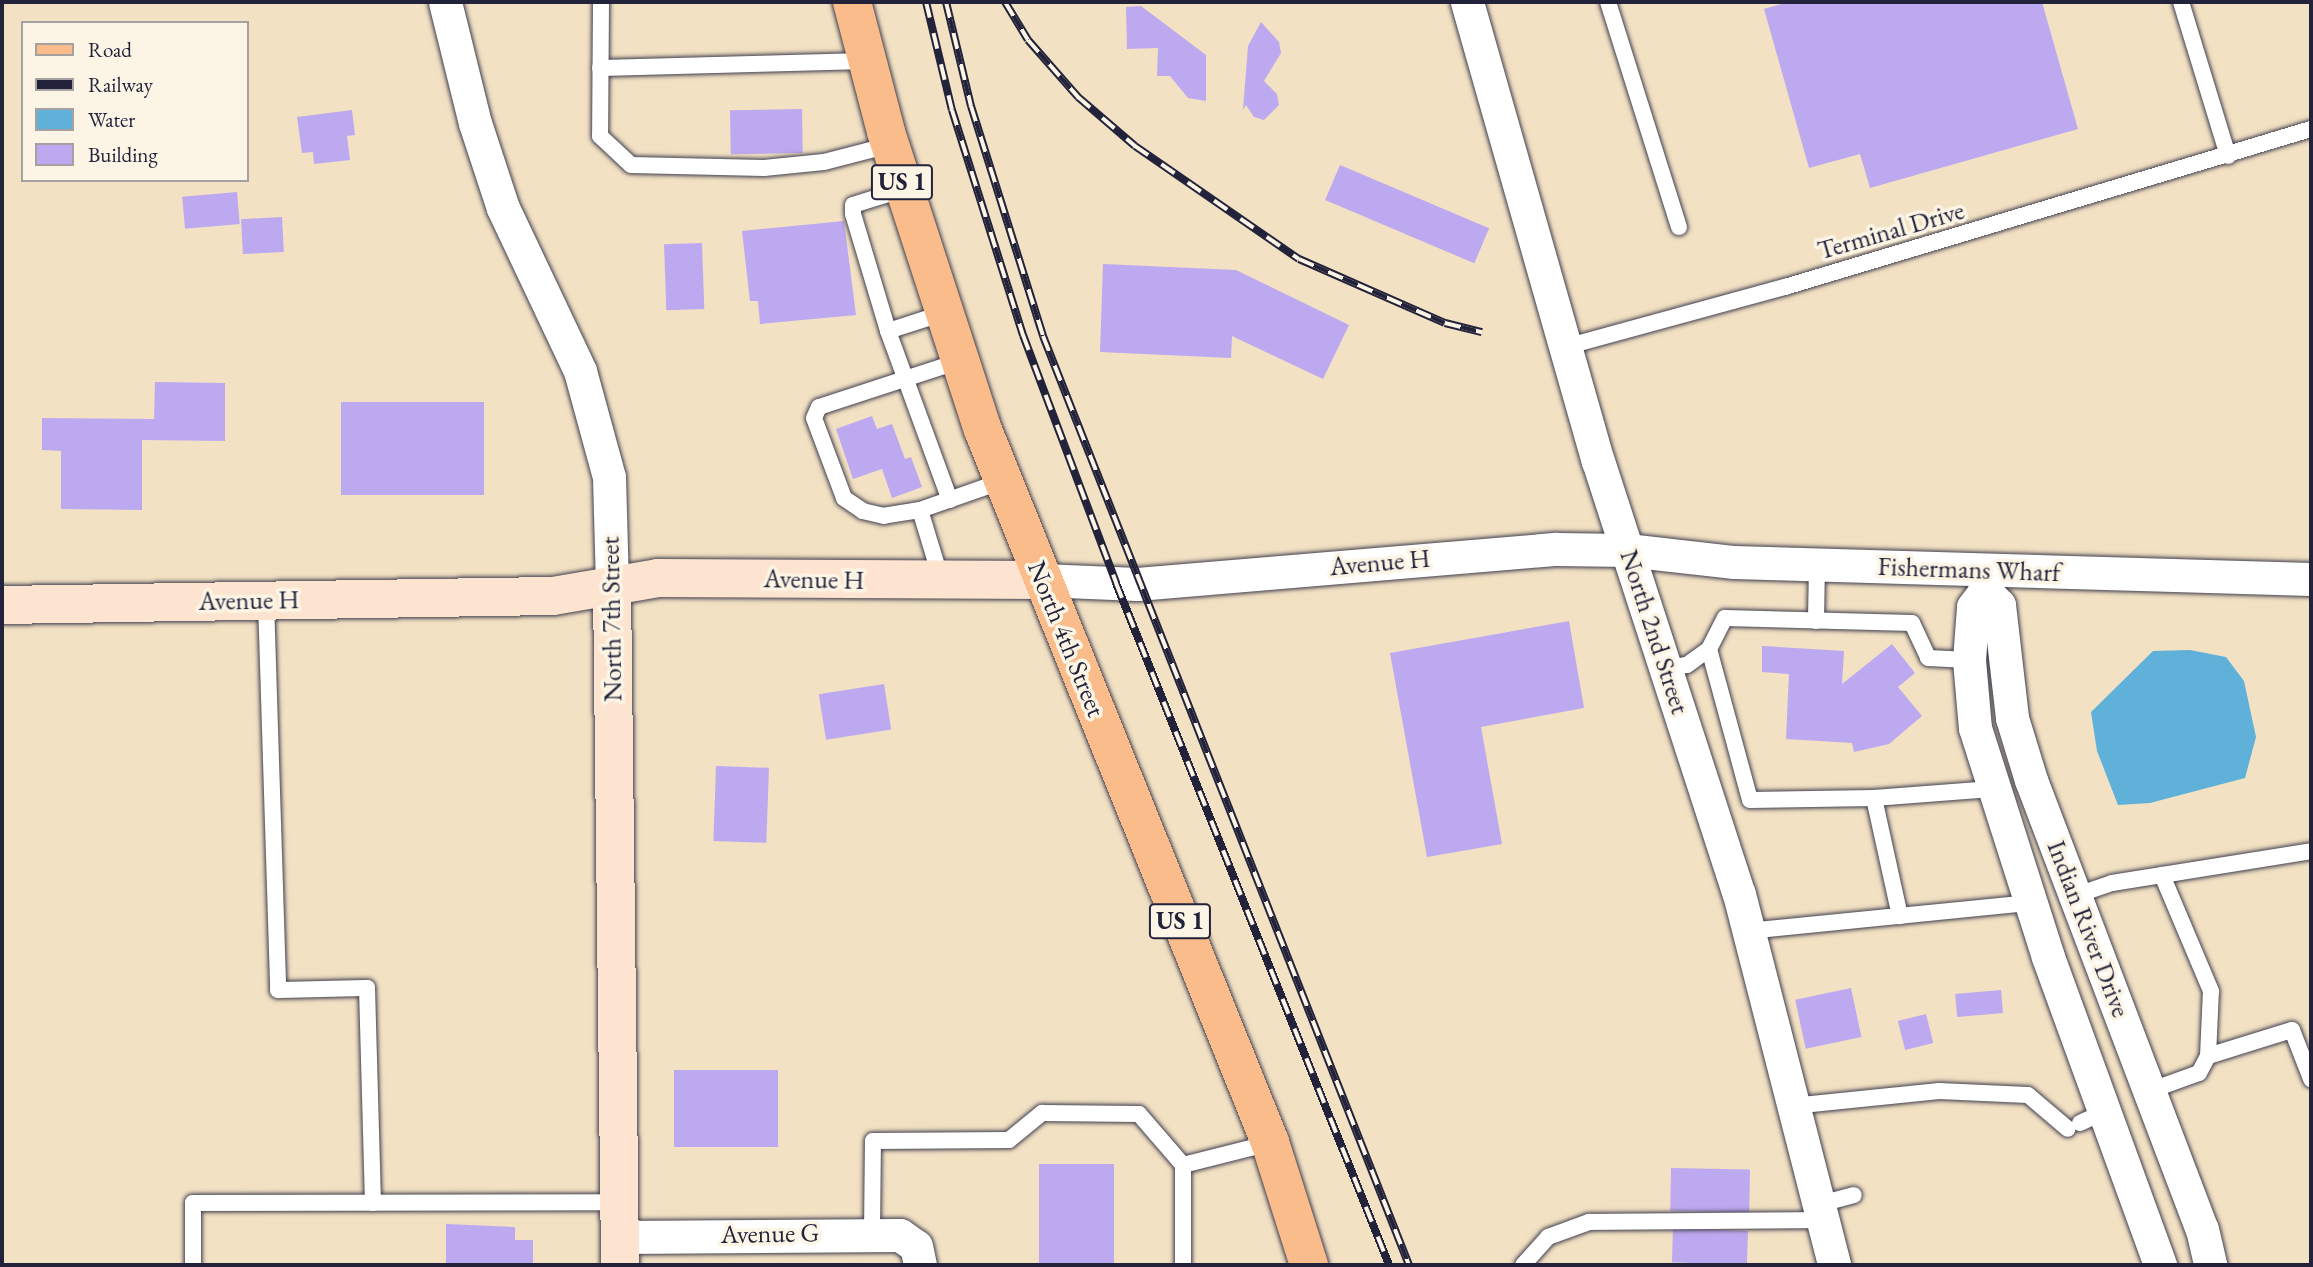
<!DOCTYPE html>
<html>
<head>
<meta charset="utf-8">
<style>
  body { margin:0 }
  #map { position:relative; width:2313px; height:1267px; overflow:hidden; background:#f2e1c3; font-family:"EB Garamond",serif }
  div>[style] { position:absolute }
  .water>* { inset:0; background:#5fb1da }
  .building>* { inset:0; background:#bda9f0; transform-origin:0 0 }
  .roads { filter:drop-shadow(0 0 2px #413f4f) drop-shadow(0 0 2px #413f4f) }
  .lane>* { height:16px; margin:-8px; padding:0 8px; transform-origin:8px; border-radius:8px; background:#fff }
  .street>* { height:33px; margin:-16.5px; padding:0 16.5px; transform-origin:16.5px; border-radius:16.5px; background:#fff }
  .secondary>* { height:38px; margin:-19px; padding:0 19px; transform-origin:19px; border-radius:19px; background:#fde4d0 }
  .primary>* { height:38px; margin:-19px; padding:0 19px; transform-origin:19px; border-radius:19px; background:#f9bc8a }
  .rail>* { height:8px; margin-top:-4px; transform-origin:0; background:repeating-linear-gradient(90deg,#fcf5e5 0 16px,#22223b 0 32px); box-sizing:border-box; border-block:2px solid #22223b }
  span { translate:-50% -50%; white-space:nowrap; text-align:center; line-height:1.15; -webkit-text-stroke:7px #fcf5e5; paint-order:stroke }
  .shield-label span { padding:2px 5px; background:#fcf5e5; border:2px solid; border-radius:5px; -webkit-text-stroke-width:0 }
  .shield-label { font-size:24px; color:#22223b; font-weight:700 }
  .street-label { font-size:26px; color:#22223b }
  .frame { position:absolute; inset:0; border:4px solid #22223b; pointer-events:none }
  .legend { position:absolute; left:21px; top:21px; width:228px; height:161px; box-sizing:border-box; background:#fcf5e5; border:2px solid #a5a1a1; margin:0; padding:9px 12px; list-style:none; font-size:21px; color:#22223b }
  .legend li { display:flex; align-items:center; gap:14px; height:35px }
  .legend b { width:35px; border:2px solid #a5a1a1 }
</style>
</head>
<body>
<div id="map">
  <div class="water">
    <i style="clip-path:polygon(2190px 650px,2226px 657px,2244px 681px,2256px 737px,2245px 778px,2150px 803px,2118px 805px,2097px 751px,2091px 712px,2153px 651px)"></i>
  </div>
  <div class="building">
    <i style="clip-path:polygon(1789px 2px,2042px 2px,2078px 129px,1870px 188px,1860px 154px,1809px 168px,1764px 9px)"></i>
    <i style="clip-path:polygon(1141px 6px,1206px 55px,1206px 101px,1188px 98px,1170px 76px,1157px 76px,1158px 48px,1127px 49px,1126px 7px)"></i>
    <i style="clip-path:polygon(1261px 22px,1279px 42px,1281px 53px,1264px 81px,1277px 94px,1279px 105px,1264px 120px,1254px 117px,1246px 105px,1243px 110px,1248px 46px)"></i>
    <i style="left:802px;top:109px;width:44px;height:72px;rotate:89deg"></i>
    <i style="clip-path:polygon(352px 110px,355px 135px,347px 136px,350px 160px,314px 164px,313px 152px,302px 153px,297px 117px)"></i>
    <i style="left:1340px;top:165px;width:162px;height:38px;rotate:23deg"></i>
    <i style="left:237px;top:192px;width:32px;height:55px;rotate:85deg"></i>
    <i style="left:282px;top:217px;width:35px;height:41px;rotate:87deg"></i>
    <i style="clip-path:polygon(844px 221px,856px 315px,760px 324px,758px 301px,750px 301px,742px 231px)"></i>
    <i style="left:702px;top:243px;width:66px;height:38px;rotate:88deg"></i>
    <i style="clip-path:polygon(1103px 264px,1236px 270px,1349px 325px,1323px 379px,1232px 336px,1231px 358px,1100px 352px)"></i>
    <i style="clip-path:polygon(155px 382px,225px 383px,225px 441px,142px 440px,142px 510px,61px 509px,61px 451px,42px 450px,42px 418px,154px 419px)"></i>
    <i style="left:484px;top:402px;width:93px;height:143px;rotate:90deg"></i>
    <i style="clip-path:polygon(872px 416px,877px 429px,892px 424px,905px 459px,911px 457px,922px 487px,892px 498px,882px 469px,853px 479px,836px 429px)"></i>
    <i style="clip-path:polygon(1569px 621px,1584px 708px,1481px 727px,1502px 844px,1427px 857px,1390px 653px)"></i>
    <i style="clip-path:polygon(1892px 644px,1915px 673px,1898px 687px,1922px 716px,1889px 744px,1854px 752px,1852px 743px,1786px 739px,1789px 674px,1762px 672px,1762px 646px,1844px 651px,1842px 684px)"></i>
    <i style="left:884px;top:684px;width:46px;height:66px;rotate:81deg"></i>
    <i style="left:716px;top:766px;width:53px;height:75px;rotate:2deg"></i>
    <i style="left:1851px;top:988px;width:50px;height:57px;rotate:78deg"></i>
    <i style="left:2001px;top:990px;width:23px;height:46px;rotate:85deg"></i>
    <i style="left:1926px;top:1014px;width:30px;height:29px;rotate:76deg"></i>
    <i style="left:674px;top:1070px;width:104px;height:77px"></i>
    <i style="left:1039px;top:1164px;width:75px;height:101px"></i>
    <i style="left:1671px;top:1168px;width:79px;height:43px;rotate:1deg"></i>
    <i style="clip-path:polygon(446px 1224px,515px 1227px,515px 1240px,533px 1240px,533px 1265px,446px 1265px)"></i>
    <i style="left:1748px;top:1231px;width:34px;height:75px;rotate:92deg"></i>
  </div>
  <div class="roads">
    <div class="lane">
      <i style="left:601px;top:2px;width:134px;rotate:90.4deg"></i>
      <i style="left:600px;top:136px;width:42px;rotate:43.1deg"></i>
      <i style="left:631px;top:165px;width:133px;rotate:1.3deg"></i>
      <i style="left:764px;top:168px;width:60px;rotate:-5.7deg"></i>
      <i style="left:824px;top:162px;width:68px;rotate:-14.4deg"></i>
      <i style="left:1608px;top:2px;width:236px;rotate:72.5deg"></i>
      <i style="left:2181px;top:2px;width:161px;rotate:73deg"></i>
      <i style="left:600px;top:68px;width:267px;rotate:-1.5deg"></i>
      <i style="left:904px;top:189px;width:53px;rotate:162.6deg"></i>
      <i style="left:853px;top:205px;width:9px;rotate:90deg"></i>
      <i style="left:853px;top:214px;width:122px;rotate:73.3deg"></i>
      <i style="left:888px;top:331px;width:180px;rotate:69.9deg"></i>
      <i style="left:888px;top:331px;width:59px;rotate:-17.8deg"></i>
      <i style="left:1565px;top:347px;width:228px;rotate:-15.3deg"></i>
      <i style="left:1785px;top:287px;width:549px;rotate:-16.72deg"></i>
      <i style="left:920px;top:510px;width:88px;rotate:-19.3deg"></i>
      <i style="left:941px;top:579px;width:72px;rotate:-106.9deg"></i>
      <i style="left:920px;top:510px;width:36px;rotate:171deg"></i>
      <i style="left:884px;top:516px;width:22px;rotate:-167deg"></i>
      <i style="left:863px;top:511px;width:23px;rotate:-146deg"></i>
      <i style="left:844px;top:498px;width:85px;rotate:-110.6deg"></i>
      <i style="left:814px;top:418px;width:12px;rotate:-66deg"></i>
      <i style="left:819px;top:407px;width:148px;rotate:-18.1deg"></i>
      <i style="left:266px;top:601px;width:389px;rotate:88.2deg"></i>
      <i style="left:278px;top:990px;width:89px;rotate:-1.3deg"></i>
      <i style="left:367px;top:988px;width:215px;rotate:88.4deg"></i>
      <i style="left:1816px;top:621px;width:56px;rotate:-89deg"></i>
      <i style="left:1709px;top:649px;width:156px;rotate:74.8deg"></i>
      <i style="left:1750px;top:800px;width:124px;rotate:-0.9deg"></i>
      <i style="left:1874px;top:798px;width:118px;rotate:-4.4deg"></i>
      <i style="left:1667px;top:668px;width:20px;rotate:-9deg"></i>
      <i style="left:1687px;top:665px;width:27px;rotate:-36deg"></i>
      <i style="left:1709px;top:649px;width:35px;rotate:-63deg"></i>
      <i style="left:1725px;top:618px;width:187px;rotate:1.5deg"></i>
      <i style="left:1912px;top:623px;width:38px;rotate:65deg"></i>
      <i style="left:1928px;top:658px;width:41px;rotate:2.8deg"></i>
      <i style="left:1874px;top:798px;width:121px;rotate:77.6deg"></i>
      <i style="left:2077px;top:895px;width:37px;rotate:-19deg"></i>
      <i style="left:2112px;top:883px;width:202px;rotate:-9.1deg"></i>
      <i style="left:1748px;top:931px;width:283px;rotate:-5.7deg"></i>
      <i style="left:2208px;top:1056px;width:88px;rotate:-17.2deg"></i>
      <i style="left:2292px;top:1030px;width:53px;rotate:68.8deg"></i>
      <i style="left:2149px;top:1091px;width:53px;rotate:-19.8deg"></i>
      <i style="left:2199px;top:1073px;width:19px;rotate:-62deg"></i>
      <i style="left:2208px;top:1056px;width:65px;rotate:-87.4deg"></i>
      <i style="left:2211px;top:991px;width:126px;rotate:-112.9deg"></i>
      <i style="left:1792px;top:1106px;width:148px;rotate:-5.8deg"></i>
      <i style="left:1939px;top:1091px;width:89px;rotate:2.6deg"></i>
      <i style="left:2028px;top:1095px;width:52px;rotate:40.4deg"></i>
      <i style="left:2080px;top:1123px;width:26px;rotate:-25deg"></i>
      <i style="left:1817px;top:1205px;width:38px;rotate:-15deg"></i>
      <i style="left:872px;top:1233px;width:92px;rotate:-89.4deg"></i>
      <i style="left:873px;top:1141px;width:136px;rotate:-0.4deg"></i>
      <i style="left:1009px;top:1140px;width:43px;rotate:-39.3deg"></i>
      <i style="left:1042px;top:1113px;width:97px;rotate:0.6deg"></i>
      <i style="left:1139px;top:1114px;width:67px;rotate:49.2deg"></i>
      <i style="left:193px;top:1265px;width:62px;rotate:-90deg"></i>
      <i style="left:193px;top:1203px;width:427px;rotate:-0.1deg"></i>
      <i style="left:1183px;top:1265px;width:100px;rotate:-90deg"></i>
      <i style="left:1183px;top:1165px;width:90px;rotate:-14.2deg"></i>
      <i style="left:1523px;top:1265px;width:38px;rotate:-48deg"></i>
      <i style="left:1548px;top:1237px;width:44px;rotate:-20.1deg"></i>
      <i style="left:1589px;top:1222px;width:232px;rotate:-0.5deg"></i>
    </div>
    <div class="street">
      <i style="left:445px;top:2px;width:125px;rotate:76.1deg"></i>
      <i style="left:475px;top:123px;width:89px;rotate:71.8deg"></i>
      <i style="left:503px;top:208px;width:180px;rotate:64.7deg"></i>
      <i style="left:580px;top:371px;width:110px;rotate:74.7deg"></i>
      <i style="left:609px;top:477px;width:110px;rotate:88.4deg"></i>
      <i style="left:1467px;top:2px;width:477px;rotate:74.1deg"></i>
      <i style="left:1598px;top:461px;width:455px;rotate:72deg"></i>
      <i style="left:1739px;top:894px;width:383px;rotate:75.6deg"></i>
      <i style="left:1984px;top:572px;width:19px;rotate:87deg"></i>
      <i style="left:1985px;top:591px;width:20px;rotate:45deg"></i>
      <i style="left:1999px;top:605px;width:114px;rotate:83.4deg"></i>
      <i style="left:2012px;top:718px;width:65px;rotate:73deg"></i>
      <i style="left:2031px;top:780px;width:480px;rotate:69.2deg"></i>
      <i style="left:2202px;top:1229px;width:37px;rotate:77deg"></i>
      <i style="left:1042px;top:580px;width:95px;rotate:2.4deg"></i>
      <i style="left:1137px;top:584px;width:421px;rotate:-4.8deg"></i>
      <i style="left:1557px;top:549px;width:70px;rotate:0.8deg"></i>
      <i style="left:1627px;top:550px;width:108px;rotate:6.4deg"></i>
      <i style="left:1734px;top:562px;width:577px;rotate:1.69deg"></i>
      <i style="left:1985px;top:591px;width:20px;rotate:127deg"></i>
      <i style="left:1973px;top:607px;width:53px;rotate:94.3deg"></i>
      <i style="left:1969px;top:660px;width:68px;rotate:85deg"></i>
      <i style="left:1975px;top:728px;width:240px;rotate:72.3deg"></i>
      <i style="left:2048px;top:957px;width:328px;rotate:70deg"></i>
      <i style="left:620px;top:1237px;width:280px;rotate:-0.4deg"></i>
      <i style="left:900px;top:1235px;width:19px;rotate:35deg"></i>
      <i style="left:916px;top:1246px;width:19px;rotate:78deg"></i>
    </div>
    <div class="secondary">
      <i style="left:612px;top:587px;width:678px;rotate:89.32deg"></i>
      <i style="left:2px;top:605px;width:551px;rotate:-0.94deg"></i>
      <i style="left:553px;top:596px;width:107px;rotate:-9.7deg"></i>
      <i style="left:658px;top:578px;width:384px;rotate:0.3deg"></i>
    </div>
    <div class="primary">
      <i style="left:852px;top:2px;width:134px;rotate:75.3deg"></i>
      <i style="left:886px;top:132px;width:313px;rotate:72deg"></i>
      <i style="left:983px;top:430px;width:768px;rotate:68.05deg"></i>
      <i style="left:1270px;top:1142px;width:129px;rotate:72.4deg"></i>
    </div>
  </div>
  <div class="rail">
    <i style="left:926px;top:2px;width:111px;rotate:76.5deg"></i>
    <i style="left:952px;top:110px;width:236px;rotate:72.5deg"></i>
    <i style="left:1023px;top:335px;width:265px;rotate:69.4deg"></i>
    <i style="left:1116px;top:583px;width:735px;rotate:68.18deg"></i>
    <i style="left:946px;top:2px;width:107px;rotate:76.5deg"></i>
    <i style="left:971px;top:106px;width:241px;rotate:72.6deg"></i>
    <i style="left:1043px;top:336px;width:998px;rotate:68.5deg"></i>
    <i style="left:1005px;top:2px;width:44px;rotate:58.8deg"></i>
    <i style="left:1028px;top:40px;width:76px;rotate:48.7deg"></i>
    <i style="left:1078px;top:97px;width:75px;rotate:40.7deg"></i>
    <i style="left:1135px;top:146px;width:199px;rotate:34.6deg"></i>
    <i style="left:1299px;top:259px;width:159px;rotate:23.7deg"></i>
    <i style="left:1445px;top:323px;width:38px;rotate:14deg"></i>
  </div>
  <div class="shield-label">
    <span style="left:902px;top:182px">US 1</span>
    <span style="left:1180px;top:921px">US 1</span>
  </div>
  <div class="street-label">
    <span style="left:1891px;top:231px;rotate:-16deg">Terminal Drive</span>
    <span style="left:1380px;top:563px;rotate:-5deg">Avenue H</span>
    <span style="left:1969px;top:570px;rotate:2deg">Fishermans Wharf</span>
    <span style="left:814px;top:580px;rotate:1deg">Avenue H</span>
    <span style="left:249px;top:601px;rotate:-1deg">Avenue H</span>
    <span style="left:612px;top:619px;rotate:-91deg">North 7th Street</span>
    <span style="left:1654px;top:632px;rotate:72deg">North 2nd Street</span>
    <span style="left:1066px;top:639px;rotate:68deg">North 4th Street</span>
    <span style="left:2088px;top:929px;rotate:69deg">Indian River Drive</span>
    <span style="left:770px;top:1234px;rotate:-1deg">Avenue G</span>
  </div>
  <div class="frame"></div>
  <ul class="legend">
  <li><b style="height:9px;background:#f9bc8a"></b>Road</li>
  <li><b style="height:9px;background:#22223b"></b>Railway</li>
  <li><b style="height:19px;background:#5fb1da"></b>Water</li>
  <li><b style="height:19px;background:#bda9f0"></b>Building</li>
  </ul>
</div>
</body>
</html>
